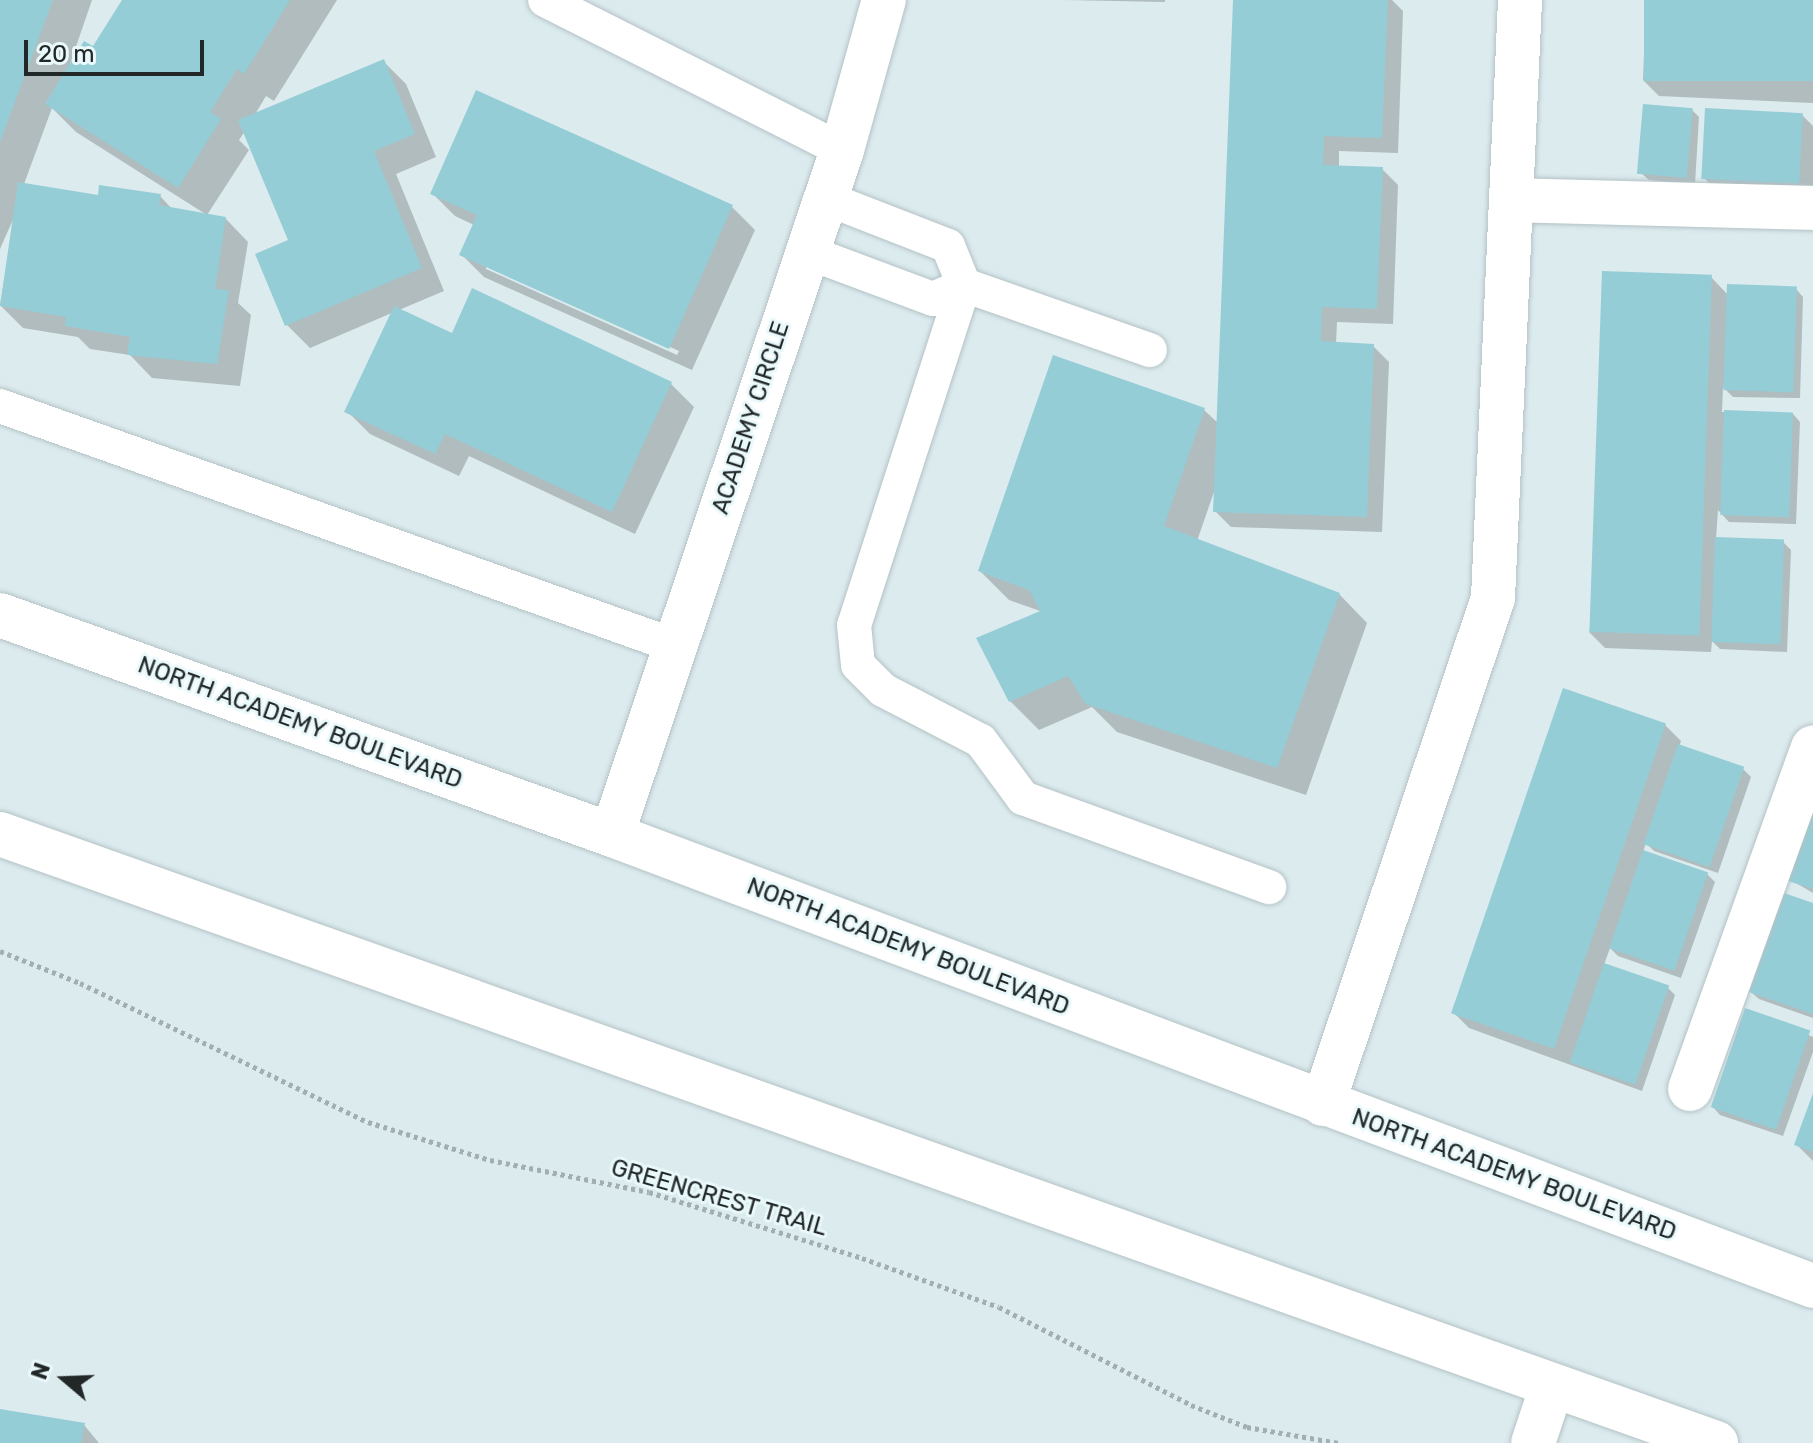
<!DOCTYPE html>
<html>
<head>
<meta charset="utf-8">
<style>
  body { margin:0 }
  #map { position:relative; width:1813px; height:1443px; overflow:hidden; background:#dcebee; font-family:Rubik,sans-serif }
  div>[style] { position:absolute }
  .shadow>* { inset:0; background:#0003 }
  .building>* { inset:0; background:#95cdd7; transform-origin:0 0 }
  .path>* { height:5px; margin-top:-2.5px; transform-origin:0; background:repeating-linear-gradient(90deg,#a2aeb1 0 4px,transparent 0 8px) }
  .roads { filter:drop-shadow(0 0 2px #b3c2c5) drop-shadow(0 0 2px #b3c2c5) }
  .service>* { height:34px; margin:-17px; padding:0 17px; transform-origin:17px; border-radius:17px; background:#fff }
  .minor>* { height:44px; margin:-22px; padding:0 22px; transform-origin:22px; border-radius:22px; background:#fff }
  .trunk>* { height:44px; margin:-22px; padding:0 22px; transform-origin:22px; border-radius:22px; background:#fff }
  span { translate:-50% -50%; white-space:nowrap; text-align:center; line-height:1.15; -webkit-text-stroke:6px #e9f9fb; paint-order:stroke }
  .street-label { font-size:24px; color:#222728 }
  .north { position:absolute; left:24px; top:1339px; width:80px; height:80px; -webkit-text-stroke:6px #e9f9fb; paint-order:stroke; rotate:289deg; font-size:22px; font-weight:700; line-height:32px; text-align:center; color:#222728 }
  .north::after { content:''; display:block; margin:auto; width:28px; height:36px; background:#222728; clip-path:polygon(50% 0,100% 100%,50% 72%,0 100%) }
  .scale { position:absolute; left:24px; top:40px; width:180px; height:36px; box-sizing:border-box; border:4px solid #222728; border-top:0; padding-left:10px; font-size:24px; line-height:28px; white-space:nowrap; color:#222728; -webkit-text-stroke:6px #e9f9fb; paint-order:stroke }
</style>
</head>
<body>
<div id="map">
  <div class="shadow">
    <i style="clip-path:polygon(0 0,92px 0,68px 70px,94px 49px,127px 0,337px 0,274px 101px,266px 96px,254px 116px,383px 61px,406px 84px,436px 157px,396px 174px,444px 291px,399px 310px,453px 336px,671px 384px,694px 407px,635px 534px,469px 456px,459px 476px,370px 434px,347px 411px,394px 312px,310px 348px,287px 325px,291px 241px,245px 131px,239px 140px,249px 150px,207px 215px,76px 132px,52px 108px,24px 184px,100px 197px,160px 196px,173px 210px,225px 218px,248px 242px,238px 303px,251px 315px,240px 386px,152px 378px,130px 355px,90px 349px,78px 337px,23px 328px,0 305px,15px 215px,0 249px)"></i>
    <i style="clip-path:polygon(1065px 0,1165px 0,1165px 2px)"></i>
    <i style="clip-path:polygon(1235px 0,1392px 0,1403px 11px,1398px 153px,1339px 151px,1339px 168px,1382px 169px,1398px 185px,1393px 324px,1337px 322px,1336px 344px,1373px 346px,1389px 362px,1382px 532px,1231px 527px,1215px 511px,1215px 489px,1197px 541px,1339px 594px,1367px 623px,1306px 795px,1117px 732px,1092px 707px,1039px 730px,1010px 701px,1043px 612px,1009px 600px,980px 571px,1204px 410px,1219px 424px)"></i>
    <i style="clip-path:polygon(1646px 0,1813px 0,1813px 103px,1659px 96px,1643px 80px)"></i>
    <i style="clip-path:polygon(1692px 110px,1699px 117px,1695px 184px,1649px 180px,1641px 173px)"></i>
    <i style="clip-path:polygon(1802px 115px,1813px 126px,1813px 198px,1720px 194px,1704px 178px)"></i>
    <i style="clip-path:polygon(evenodd,432px 193px,732px 207px,755px 230px,692px 370px,484px 277px,461px 254px,474px 225px,455px 216px,432px 193px,486px 265px,679px 351px,677px 355px,486px 269px,486px 265px)"></i>
    <i style="clip-path:polygon(1711px 277px,1728px 295px,1796px 289px,1803px 297px,1800px 398px,1733px 397px,1723px 387px,1722px 412px,1793px 414px,1800px 422px,1796px 524px,1729px 522px,1718px 510px,1716px 539px,1783px 542px,1791px 550px,1787px 652px,1720px 649px,1712px 641px,1711px 652px,1605px 648px,1589px 632px)"></i>
    <i style="clip-path:polygon(1665px 725px,1681px 741px,1679px 747px,1743px 769px,1751px 777px,1718px 873px,1654px 851px,1646px 843px,1643px 852px,1707px 874px,1715px 882px,1681px 978px,1618px 956px,1610px 948px,1604px 965px,1668px 988px,1675px 995px,1642px 1091px,1469px 1028px,1453px 1012px)"></i>
    <i style="clip-path:polygon(1813px 816px,1813px 893px,1791px 880px)"></i>
    <i style="clip-path:polygon(1813px 905px,1813px 1018px,1759px 999px,1751px 992px)"></i>
    <i style="clip-path:polygon(1746px 1010px,1813px 1037px,1813px 1052px,1783px 1136px,1720px 1115px,1713px 1107px)"></i>
    <i style="clip-path:polygon(1813px 1098px,1813px 1161px,1797px 1145px)"></i>
    <i style="clip-path:polygon(0 1411px,84px 1425px,99px 1443px,0 1443px)"></i>
  </div>
  <div class="building">
    <i style="clip-path:polygon(0 0,53px 0,0 142px)"></i>
    <i style="clip-path:polygon(122px 0,290px 0,244px 74px,237px 69px,210px 112px,221px 119px,178px 188px,45px 104px,84px 41px,93px 46px)"></i>
    <i style="clip-path:polygon(1233px 0,1388px 0,1382px 138px,1324px 136px,1323px 165px,1383px 167px,1377px 309px,1322px 307px,1321px 341px,1374px 344px,1367px 517px,1213px 512px)"></i>
    <i style="left:1644px;top:0;width:169px;height:81px"></i>
    <i style="clip-path:polygon(384px 59px,415px 134px,374px 151px,422px 268px,285px 326px,255px 254px,288px 240px,238px 120px)"></i>
    <i style="clip-path:polygon(476px 90px,733px 205px,669px 349px,459px 255px,477px 215px,430px 194px)"></i>
    <i style="left:1643px;top:104px;width:50px;height:70px;rotate:5deg"></i>
    <i style="left:1705px;top:108px;width:98px;height:71px;rotate:3deg"></i>
    <i style="clip-path:polygon(18px 182px,98px 195px,99px 185px,161px 194px,159px 205px,226px 217px,215px 289px,229px 290px,217px 364px,127px 355px,130px 337px,65px 326px,66px 317px,0 306px)"></i>
    <i style="left:1602px;top:271px;width:110px;height:361px;rotate:2deg"></i>
    <i style="left:1727px;top:284px;width:70px;height:106px;rotate:2deg"></i>
    <i style="clip-path:polygon(472px 288px,672px 382px,612px 512px,445px 434px,435px 454px,344px 412px,394px 306px,452px 333px)"></i>
    <i style="clip-path:polygon(1053px 355px,1205px 408px,1164px 526px,1340px 593px,1277px 768px,1086px 704px,1068px 676px,1009px 702px,976px 638px,1040px 611px,1029px 590px,978px 571px)"></i>
    <i style="left:1724px;top:410px;width:69px;height:105px;rotate:2deg"></i>
    <i style="left:1715px;top:537px;width:69px;height:105px;rotate:2deg"></i>
    <i style="left:1563px;top:688px;width:109px;height:344px;rotate:19deg"></i>
    <i style="left:1678px;top:744px;width:70px;height:106px;rotate:19deg"></i>
    <i style="clip-path:polygon(1813px 811px,1813px 889px,1788px 881px)"></i>
    <i style="left:1643px;top:850px;width:69px;height:104px;rotate:19deg"></i>
    <i style="clip-path:polygon(1784px 893px,1813px 903px,1813px 1014px,1749px 992px)"></i>
    <i style="left:1604px;top:963px;width:69px;height:105px;rotate:19deg"></i>
    <i style="left:1745px;top:1008px;width:69px;height:105px;rotate:19deg"></i>
    <i style="clip-path:polygon(1813px 1093px,1813px 1152px,1794px 1145px)"></i>
    <i style="clip-path:polygon(0 1409px,85px 1423px,81px 1443px,0 1443px)"></i>
  </div>
  <div class="path">
    <i style="left:0;top:951px;width:86px;rotate:21.8deg"></i>
    <i style="left:80px;top:983px;width:320px;rotate:25.8deg"></i>
    <i style="left:368px;top:1122px;width:128px;rotate:17.3deg"></i>
    <i style="left:490px;top:1160px;width:162px;rotate:11.4deg"></i>
    <i style="left:649px;top:1192px;width:223px;rotate:17.2deg"></i>
    <i style="left:862px;top:1258px;width:145px;rotate:19.7deg"></i>
    <i style="left:999px;top:1307px;width:216px;rotate:27deg"></i>
    <i style="left:1191px;top:1405px;width:60px;rotate:21.4deg"></i>
    <i style="left:1247px;top:1427px;width:93px;rotate:9.9deg"></i>
  </div>
  <div class="roads">
    <div class="service">
      <i style="left:545px;top:0;width:333px;rotate:26.8deg"></i>
      <i style="left:825px;top:198px;width:132px;rotate:21.3deg"></i>
      <i style="left:948px;top:246px;width:42px;rotate:67.7deg"></i>
      <i style="left:964px;top:285px;width:357px;rotate:107.9deg"></i>
      <i style="left:854px;top:625px;width:40px;rotate:84.3deg"></i>
      <i style="left:858px;top:665px;width:35px;rotate:45deg"></i>
      <i style="left:883px;top:690px;width:110px;rotate:27.5deg"></i>
      <i style="left:981px;top:741px;width:71px;rotate:53.6deg"></i>
      <i style="left:1023px;top:798px;width:262px;rotate:19.9deg"></i>
      <i style="left:807px;top:252px;width:134px;rotate:20.5deg"></i>
      <i style="left:933px;top:299px;width:34px;rotate:-24deg"></i>
      <i style="left:964px;top:285px;width:197px;rotate:19.3deg"></i>
      <i style="left:0;top:406px;width:717px;rotate:19.55deg"></i>
    </div>
    <div class="minor">
      <i style="left:1511px;top:200px;width:302px;rotate:1.5deg"></i>
      <i style="left:612px;top:835px;width:723px;rotate:-71.44deg"></i>
      <i style="left:842px;top:150px;width:156px;rotate:-74.4deg"></i>
      <i style="left:1690px;top:1089px;width:363px;rotate:-70.2deg"></i>
      <i style="left:1323px;top:1104px;width:534px;rotate:-71.43deg"></i>
      <i style="left:1493px;top:598px;width:599px;rotate:-87.41deg"></i>
      <i style="left:1533px;top:1443px;width:60px;rotate:-71.6deg"></i>
    </div>
    <div class="trunk">
      <i style="left:0;top:615px;width:650px;rotate:19.77deg"></i>
      <i style="left:612px;top:835px;width:1283px;rotate:20.58deg"></i>
      <i style="left:0;top:834px;width:1821px;rotate:19.54deg"></i>
    </div>
  </div>
  <div class="street-label">
    <span style="left:751px;top:418px;rotate:-72deg">ACADEMY CIRCLE</span>
    <span style="left:300px;top:723px;rotate:20deg">NORTH ACADEMY BOULEVARD</span>
    <span style="left:908px;top:947px;rotate:21deg">NORTH ACADEMY BOULEVARD</span>
    <span style="left:1514px;top:1175px;rotate:20deg">NORTH ACADEMY BOULEVARD</span>
    <span style="left:719px;top:1198px;rotate:16deg">GREENCREST TRAIL</span>
  </div>
  <div class="north">N</div>
  <div class="scale">20 m</div>
</div>
</body>
</html>
